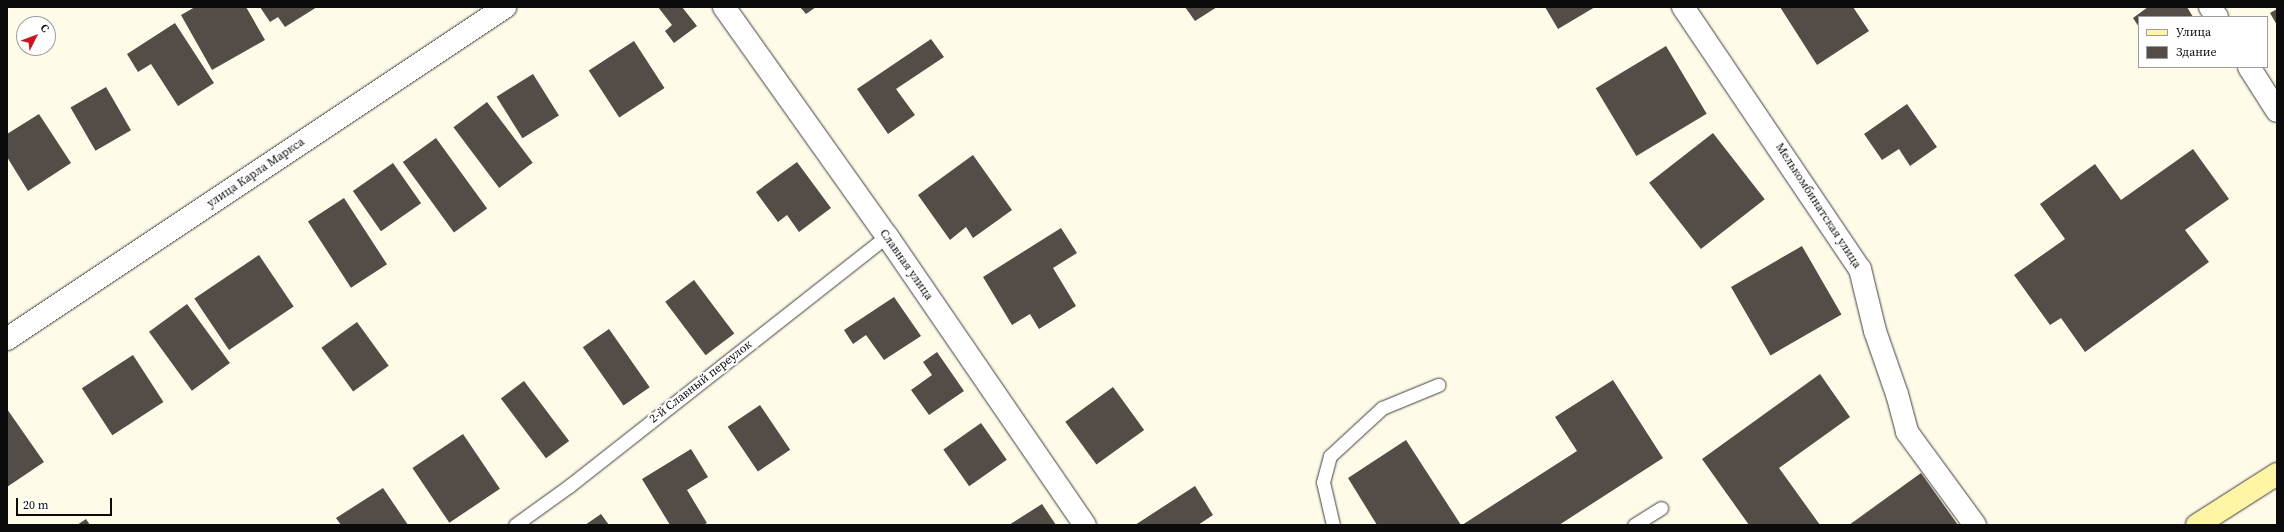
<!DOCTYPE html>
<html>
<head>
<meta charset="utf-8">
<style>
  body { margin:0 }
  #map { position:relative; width:2284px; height:532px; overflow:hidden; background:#fffbe9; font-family:"Source Serif 4",serif }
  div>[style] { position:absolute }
  .building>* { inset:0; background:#544c46; transform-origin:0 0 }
  .roads { filter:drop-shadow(0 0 1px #3e3e3e) drop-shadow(0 0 1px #3e3e3e) }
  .service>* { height:13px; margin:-6.5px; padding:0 6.5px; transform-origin:6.5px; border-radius:6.5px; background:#fff }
  .minor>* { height:22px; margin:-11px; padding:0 11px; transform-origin:11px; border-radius:11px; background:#fff }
  .secondary>* { height:22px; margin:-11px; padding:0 11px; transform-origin:11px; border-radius:11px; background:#fff5a4 }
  span { translate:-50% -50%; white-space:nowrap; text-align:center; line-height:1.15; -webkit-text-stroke:4px #fff; paint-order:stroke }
  .street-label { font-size:12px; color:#0b0b0b }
  .frame { position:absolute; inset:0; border:8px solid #0b0b0b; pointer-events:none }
  .legend { position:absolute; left:2138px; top:16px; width:130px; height:52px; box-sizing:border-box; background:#fff; border:1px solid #9d9d9d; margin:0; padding:5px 7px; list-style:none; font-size:12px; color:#0b0b0b }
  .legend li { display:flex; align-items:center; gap:8px; height:20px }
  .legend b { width:20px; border:1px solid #9d9d9d }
  .north { position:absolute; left:16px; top:16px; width:40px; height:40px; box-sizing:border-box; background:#fff; border:1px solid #9d9d9d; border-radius:50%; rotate:48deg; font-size:11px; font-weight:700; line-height:16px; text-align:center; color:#0b0b0b }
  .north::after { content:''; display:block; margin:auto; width:14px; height:18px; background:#c9151e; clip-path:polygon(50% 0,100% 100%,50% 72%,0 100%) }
  .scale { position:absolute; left:16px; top:498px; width:96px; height:18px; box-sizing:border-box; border:2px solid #0b0b0b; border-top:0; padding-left:5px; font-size:12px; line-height:14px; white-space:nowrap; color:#0b0b0b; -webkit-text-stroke:3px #fff; paint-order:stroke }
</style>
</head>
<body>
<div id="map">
  <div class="building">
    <i style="clip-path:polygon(195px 7px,246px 7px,265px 40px,212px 70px,181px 15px)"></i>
    <i style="clip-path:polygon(260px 7px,317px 7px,285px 27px,278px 17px,270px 22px)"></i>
    <i style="clip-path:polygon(658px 7px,682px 7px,697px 26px,674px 43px,665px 31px,672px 25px)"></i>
    <i style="clip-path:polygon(800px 7px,816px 7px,806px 14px)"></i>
    <i style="clip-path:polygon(1185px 7px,1217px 7px,1195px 21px)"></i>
    <i style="clip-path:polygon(1545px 7px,1595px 7px,1558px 29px)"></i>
    <i style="clip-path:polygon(1780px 7px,1853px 7px,1869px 31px,1817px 65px)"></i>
    <i style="clip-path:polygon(2148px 7px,2187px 7px,2193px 17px,2139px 17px,2139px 27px,2133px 18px)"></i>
    <i style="clip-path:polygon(2277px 9px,2277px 25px,2270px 13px)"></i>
    <i style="clip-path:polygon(175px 23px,214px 83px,178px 106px,151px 64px,138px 72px,127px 54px)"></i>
    <i style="clip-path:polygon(931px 39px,944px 57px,896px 89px,915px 115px,888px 134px,857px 89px)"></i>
    <i style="left:634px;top:41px;width:56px;height:54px;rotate:57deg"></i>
    <i style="left:1666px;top:46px;width:79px;height:82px;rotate:59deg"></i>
    <i style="left:533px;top:74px;width:49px;height:43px;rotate:58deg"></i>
    <i style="left:106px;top:87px;width:50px;height:41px;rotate:60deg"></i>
    <i style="left:487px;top:102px;width:76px;height:42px;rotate:53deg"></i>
    <i style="clip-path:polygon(1907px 104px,1937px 147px,1910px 166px,1899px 149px,1882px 160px,1864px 134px)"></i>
    <i style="clip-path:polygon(39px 114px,71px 163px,28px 191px,7px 157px,7px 134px)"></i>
    <i style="left:1713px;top:133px;width:84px;height:81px;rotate:52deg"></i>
    <i style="left:436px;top:138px;width:87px;height:41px;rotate:54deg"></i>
    <i style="clip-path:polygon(2193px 149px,2229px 199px,2185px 230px,2209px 262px,2085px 352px,2061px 318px,2050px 325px,2014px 275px,2065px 239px,2040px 204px,2095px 164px,2121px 200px)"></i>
    <i style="clip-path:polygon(973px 155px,1012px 210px,973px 238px,966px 227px,950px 240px,918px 195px)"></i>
    <i style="clip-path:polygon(797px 162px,831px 208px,799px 232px,787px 215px,778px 222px,756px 192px)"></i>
    <i style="left:393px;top:163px;width:49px;height:49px;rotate:55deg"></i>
    <i style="left:344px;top:198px;width:79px;height:43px;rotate:57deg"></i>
    <i style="clip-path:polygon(1061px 228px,1077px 253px,1053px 268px,1076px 306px,1039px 329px,1030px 314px,1012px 325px,983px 277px)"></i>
    <i style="left:1802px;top:246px;width:79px;height:82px;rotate:60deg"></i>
    <i style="left:259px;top:255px;width:62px;height:78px;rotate:56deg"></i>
    <i style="left:694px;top:280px;width:67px;height:36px;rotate:53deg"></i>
    <i style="clip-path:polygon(894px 297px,921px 336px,884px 360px,866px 335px,853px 344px,844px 330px)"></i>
    <i style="left:187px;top:304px;width:73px;height:47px;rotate:54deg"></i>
    <i style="left:357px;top:322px;width:54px;height:44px;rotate:54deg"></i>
    <i style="left:609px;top:329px;width:71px;height:32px;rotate:55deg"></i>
    <i style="clip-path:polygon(937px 352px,964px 391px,929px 415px,911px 390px,932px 375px,923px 362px)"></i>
    <i style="left:133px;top:355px;width:56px;height:61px;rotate:57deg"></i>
    <i style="clip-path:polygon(1820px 374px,1850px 417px,1779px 468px,1820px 525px,1749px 525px,1702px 459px)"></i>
    <i style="clip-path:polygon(1613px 380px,1663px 458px,1559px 525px,1462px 525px,1577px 451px,1555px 417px)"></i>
    <i style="left:524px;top:381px;width:75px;height:29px;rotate:53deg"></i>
    <i style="left:1113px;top:387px;width:53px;height:59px;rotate:54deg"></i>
    <i style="left:760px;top:405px;width:54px;height:39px;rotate:56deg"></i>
    <i style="clip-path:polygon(7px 409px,44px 462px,7px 487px)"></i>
    <i style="left:981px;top:423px;width:45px;height:46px;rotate:55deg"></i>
    <i style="left:463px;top:434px;width:66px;height:61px;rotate:56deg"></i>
    <i style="clip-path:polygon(1406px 440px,1461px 525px,1377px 525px,1348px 478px)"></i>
    <i style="clip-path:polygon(691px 449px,708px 477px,687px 490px,707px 523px,703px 525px,670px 525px,642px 479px)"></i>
    <i style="clip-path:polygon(1921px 473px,1958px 525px,1849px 525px)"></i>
    <i style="clip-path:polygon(1195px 486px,1213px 515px,1198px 525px,1135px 525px)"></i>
    <i style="clip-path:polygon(383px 488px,408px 525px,341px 525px,336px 518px)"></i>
    <i style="clip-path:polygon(1042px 504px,1056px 525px,1009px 525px)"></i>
    <i style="clip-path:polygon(601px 514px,609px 525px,585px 525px)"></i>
    <i style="clip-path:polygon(86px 519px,90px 525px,77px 525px)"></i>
  </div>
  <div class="roads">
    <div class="service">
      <i style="left:515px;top:525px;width:67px;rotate:-35.8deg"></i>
      <i style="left:569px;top:486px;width:405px;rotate:-38.2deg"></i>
      <i style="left:1333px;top:525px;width:44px;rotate:-103.1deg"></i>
      <i style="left:1323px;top:482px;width:27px;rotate:-75deg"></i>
      <i style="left:1330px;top:456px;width:71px;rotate:-42.7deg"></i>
      <i style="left:1382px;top:408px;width:61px;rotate:-22.3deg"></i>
      <i style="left:1634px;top:525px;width:32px;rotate:-32deg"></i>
    </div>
    <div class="minor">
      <i style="left:724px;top:7px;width:281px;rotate:54.6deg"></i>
      <i style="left:887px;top:236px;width:350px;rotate:55.6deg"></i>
      <i style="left:1683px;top:7px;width:316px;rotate:56deg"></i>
      <i style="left:1860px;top:269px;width:64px;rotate:76.4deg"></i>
      <i style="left:1875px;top:331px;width:67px;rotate:70.8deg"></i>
      <i style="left:1897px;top:394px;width:39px;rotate:75deg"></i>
      <i style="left:1907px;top:432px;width:115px;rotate:53.8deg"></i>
      <i style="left:2210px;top:7px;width:12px;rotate:55deg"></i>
      <i style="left:2249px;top:67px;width:52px;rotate:57.5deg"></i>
      <i style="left:7px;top:339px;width:599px;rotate:-33.69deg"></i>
    </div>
    <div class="secondary">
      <i style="left:2197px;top:525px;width:95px;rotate:-32.5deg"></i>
    </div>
  </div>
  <div class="street-label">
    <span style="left:256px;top:173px;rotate:-34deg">улица Карла Маркса</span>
    <span style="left:1818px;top:206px;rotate:57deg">Мелькомбинатская улица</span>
    <span style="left:906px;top:265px;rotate:55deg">Славная улица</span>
    <span style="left:701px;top:382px;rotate:-38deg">2-й Славный переулок</span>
  </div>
  <div class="frame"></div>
  <ul class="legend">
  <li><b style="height:5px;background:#fff5a4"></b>Улица</li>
  <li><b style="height:11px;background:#544c46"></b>Здание</li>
  </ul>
  <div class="north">С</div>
  <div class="scale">20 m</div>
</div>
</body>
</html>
